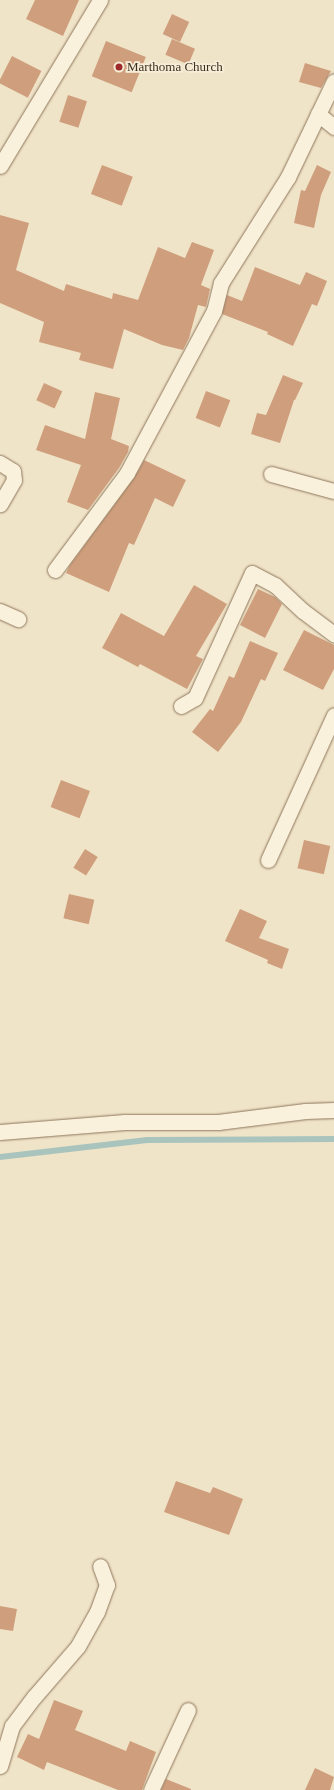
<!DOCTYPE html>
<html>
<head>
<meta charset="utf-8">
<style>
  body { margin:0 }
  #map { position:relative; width:334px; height:1790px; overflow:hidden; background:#f0e4c8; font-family:Georgia,serif }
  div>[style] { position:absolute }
  .stream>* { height:5.5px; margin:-2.75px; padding:0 2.75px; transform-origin:2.75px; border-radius:2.75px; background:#a9c4bc }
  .building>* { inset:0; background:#cf9f7d; transform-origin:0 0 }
  .roads { filter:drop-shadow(0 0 1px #8d765c) drop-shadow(0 0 1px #8d765c) }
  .street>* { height:15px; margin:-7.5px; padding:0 7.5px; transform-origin:7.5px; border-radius:7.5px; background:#faf1dc }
  .dots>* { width:11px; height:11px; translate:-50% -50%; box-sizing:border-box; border:2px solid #f7eed8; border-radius:50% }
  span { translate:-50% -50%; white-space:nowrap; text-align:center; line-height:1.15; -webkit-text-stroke:3.5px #f7eed8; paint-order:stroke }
  .poi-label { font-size:13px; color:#3d2e20 }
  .left { translate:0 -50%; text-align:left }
</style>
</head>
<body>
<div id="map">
  <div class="stream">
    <i style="left:0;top:1157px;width:148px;rotate:-6.6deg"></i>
    <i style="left:147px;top:1140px;width:187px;rotate:-0.3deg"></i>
  </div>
  <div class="building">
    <i style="clip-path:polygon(35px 0,79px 0,63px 36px,26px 19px)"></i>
    <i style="left:172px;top:14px;width:19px;height:22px;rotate:25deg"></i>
    <i style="left:172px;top:39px;width:25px;height:17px;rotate:23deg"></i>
    <i style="left:106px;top:41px;width:43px;height:38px;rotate:22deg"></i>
    <i style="left:12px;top:56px;width:33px;height:30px;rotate:27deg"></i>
    <i style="clip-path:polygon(305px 63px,331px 71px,321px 88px,299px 82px)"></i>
    <i style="left:68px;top:95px;width:20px;height:28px;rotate:18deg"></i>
    <i style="left:102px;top:165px;width:33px;height:31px;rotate:21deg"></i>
    <i style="clip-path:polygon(317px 165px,331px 172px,321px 195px,314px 228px,294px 223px,301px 190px,305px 191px)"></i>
    <i style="clip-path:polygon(0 215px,29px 223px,16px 270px,64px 291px,66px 284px,112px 299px,113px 293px,138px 300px,158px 247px,185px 258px,192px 242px,214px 250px,201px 285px,210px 289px,206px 307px,198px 305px,189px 338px,183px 350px,162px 345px,124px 329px,113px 369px,79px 360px,81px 353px,39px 342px,44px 322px,0 303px)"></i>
    <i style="clip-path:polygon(255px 267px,300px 285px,306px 272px,327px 281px,317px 306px,312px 304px,293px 346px,267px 334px,268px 332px,222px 314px,227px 295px,242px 301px)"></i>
    <i style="clip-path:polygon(283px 375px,303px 383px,295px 400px,294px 400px,280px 443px,251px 434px,257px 413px,266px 415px)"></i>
    <i style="left:44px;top:383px;width:20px;height:19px;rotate:24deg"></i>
    <i style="left:206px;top:391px;width:26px;height:29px;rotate:21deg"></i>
    <i style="clip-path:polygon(95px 392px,120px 398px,111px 439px,129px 446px,128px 452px,119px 468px,88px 510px,67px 502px,81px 465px,36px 450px,45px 425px,85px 439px)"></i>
    <i style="clip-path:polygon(144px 460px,186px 480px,173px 507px,155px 498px,134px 545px,129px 543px,109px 592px,66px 573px,70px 565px,134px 478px)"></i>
    <i style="clip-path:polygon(194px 585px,227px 604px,196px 656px,203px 659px,187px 689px,140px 664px,138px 667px,102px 648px,121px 613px,164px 636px)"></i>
    <i style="clip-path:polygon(258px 589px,275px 597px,282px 604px,265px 638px,240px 625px)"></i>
    <i style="clip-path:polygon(304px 630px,334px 645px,334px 669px,323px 690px,283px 670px)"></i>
    <i style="clip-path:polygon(250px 641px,278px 653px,265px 681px,261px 679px,241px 722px,218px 752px,192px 732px,210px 709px,213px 711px,229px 676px,234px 678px)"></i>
    <i style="left:61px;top:780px;width:31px;height:29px;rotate:21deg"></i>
    <i style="left:304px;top:840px;width:27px;height:29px;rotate:13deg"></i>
    <i style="left:85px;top:849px;width:15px;height:22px;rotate:32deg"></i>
    <i style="left:69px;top:894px;width:26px;height:25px;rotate:13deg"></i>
    <i style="clip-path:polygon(240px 909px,267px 921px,259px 938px,289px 949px,282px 969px,267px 963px,268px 960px,225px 941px)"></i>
    <i style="clip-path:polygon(176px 1481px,210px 1493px,213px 1487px,243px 1499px,229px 1535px,164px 1512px)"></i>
    <i style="clip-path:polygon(0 1606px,17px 1609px,13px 1631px,0 1629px)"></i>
    <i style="clip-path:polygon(54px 1700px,83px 1711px,75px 1730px,126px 1751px,130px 1741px,156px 1752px,142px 1790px,118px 1790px,47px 1762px,44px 1770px,17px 1757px,28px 1734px,39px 1739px)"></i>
    <i style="clip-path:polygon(315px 1768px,334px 1777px,330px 1790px,305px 1790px)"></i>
    <i style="clip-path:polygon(166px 1779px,191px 1789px,191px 1790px,161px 1790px)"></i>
  </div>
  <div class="roads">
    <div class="street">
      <i style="left:318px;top:114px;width:21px;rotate:39deg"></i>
      <i style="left:0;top:166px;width:194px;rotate:-58.9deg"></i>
      <i style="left:0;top:463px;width:15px;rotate:32deg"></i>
      <i style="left:13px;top:471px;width:9px;rotate:84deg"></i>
      <i style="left:14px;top:480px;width:28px;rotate:120deg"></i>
      <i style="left:271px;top:474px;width:65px;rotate:15.1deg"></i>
      <i style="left:55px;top:570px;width:121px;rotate:-53.4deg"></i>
      <i style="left:127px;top:473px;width:184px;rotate:-61.8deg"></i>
      <i style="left:214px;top:311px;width:29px;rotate:-76deg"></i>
      <i style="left:221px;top:283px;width:125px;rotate:-57.7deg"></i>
      <i style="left:288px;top:177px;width:106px;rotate:-64.4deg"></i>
      <i style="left:0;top:611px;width:20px;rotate:24deg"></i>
      <i style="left:181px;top:706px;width:16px;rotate:-30deg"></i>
      <i style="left:195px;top:698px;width:137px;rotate:-65.5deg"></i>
      <i style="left:252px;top:573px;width:26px;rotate:28deg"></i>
      <i style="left:275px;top:585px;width:38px;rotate:43deg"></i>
      <i style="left:303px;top:611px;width:39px;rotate:37deg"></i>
      <i style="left:268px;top:860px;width:159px;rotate:-65.5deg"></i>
      <i style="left:0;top:1132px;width:125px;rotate:-4.6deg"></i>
      <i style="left:125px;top:1122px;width:93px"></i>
      <i style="left:218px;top:1122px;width:88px;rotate:-7.2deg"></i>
      <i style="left:305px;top:1111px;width:29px;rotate:-2deg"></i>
      <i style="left:0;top:1766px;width:42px;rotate:-73.3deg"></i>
      <i style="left:12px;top:1726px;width:36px;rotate:-53deg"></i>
      <i style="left:34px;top:1697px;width:67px;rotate:-49.2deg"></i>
      <i style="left:78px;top:1646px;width:39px;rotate:-61deg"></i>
      <i style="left:97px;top:1612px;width:29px;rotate:-70deg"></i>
      <i style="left:107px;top:1585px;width:20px;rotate:-110deg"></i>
      <i style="left:151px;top:1790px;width:88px;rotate:-65.2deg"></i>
    </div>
  </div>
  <div class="dots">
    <i style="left:119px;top:67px;background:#9e2a2b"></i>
  </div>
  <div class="poi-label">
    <span class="left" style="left:127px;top:67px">Marthoma Church</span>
  </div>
</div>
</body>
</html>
